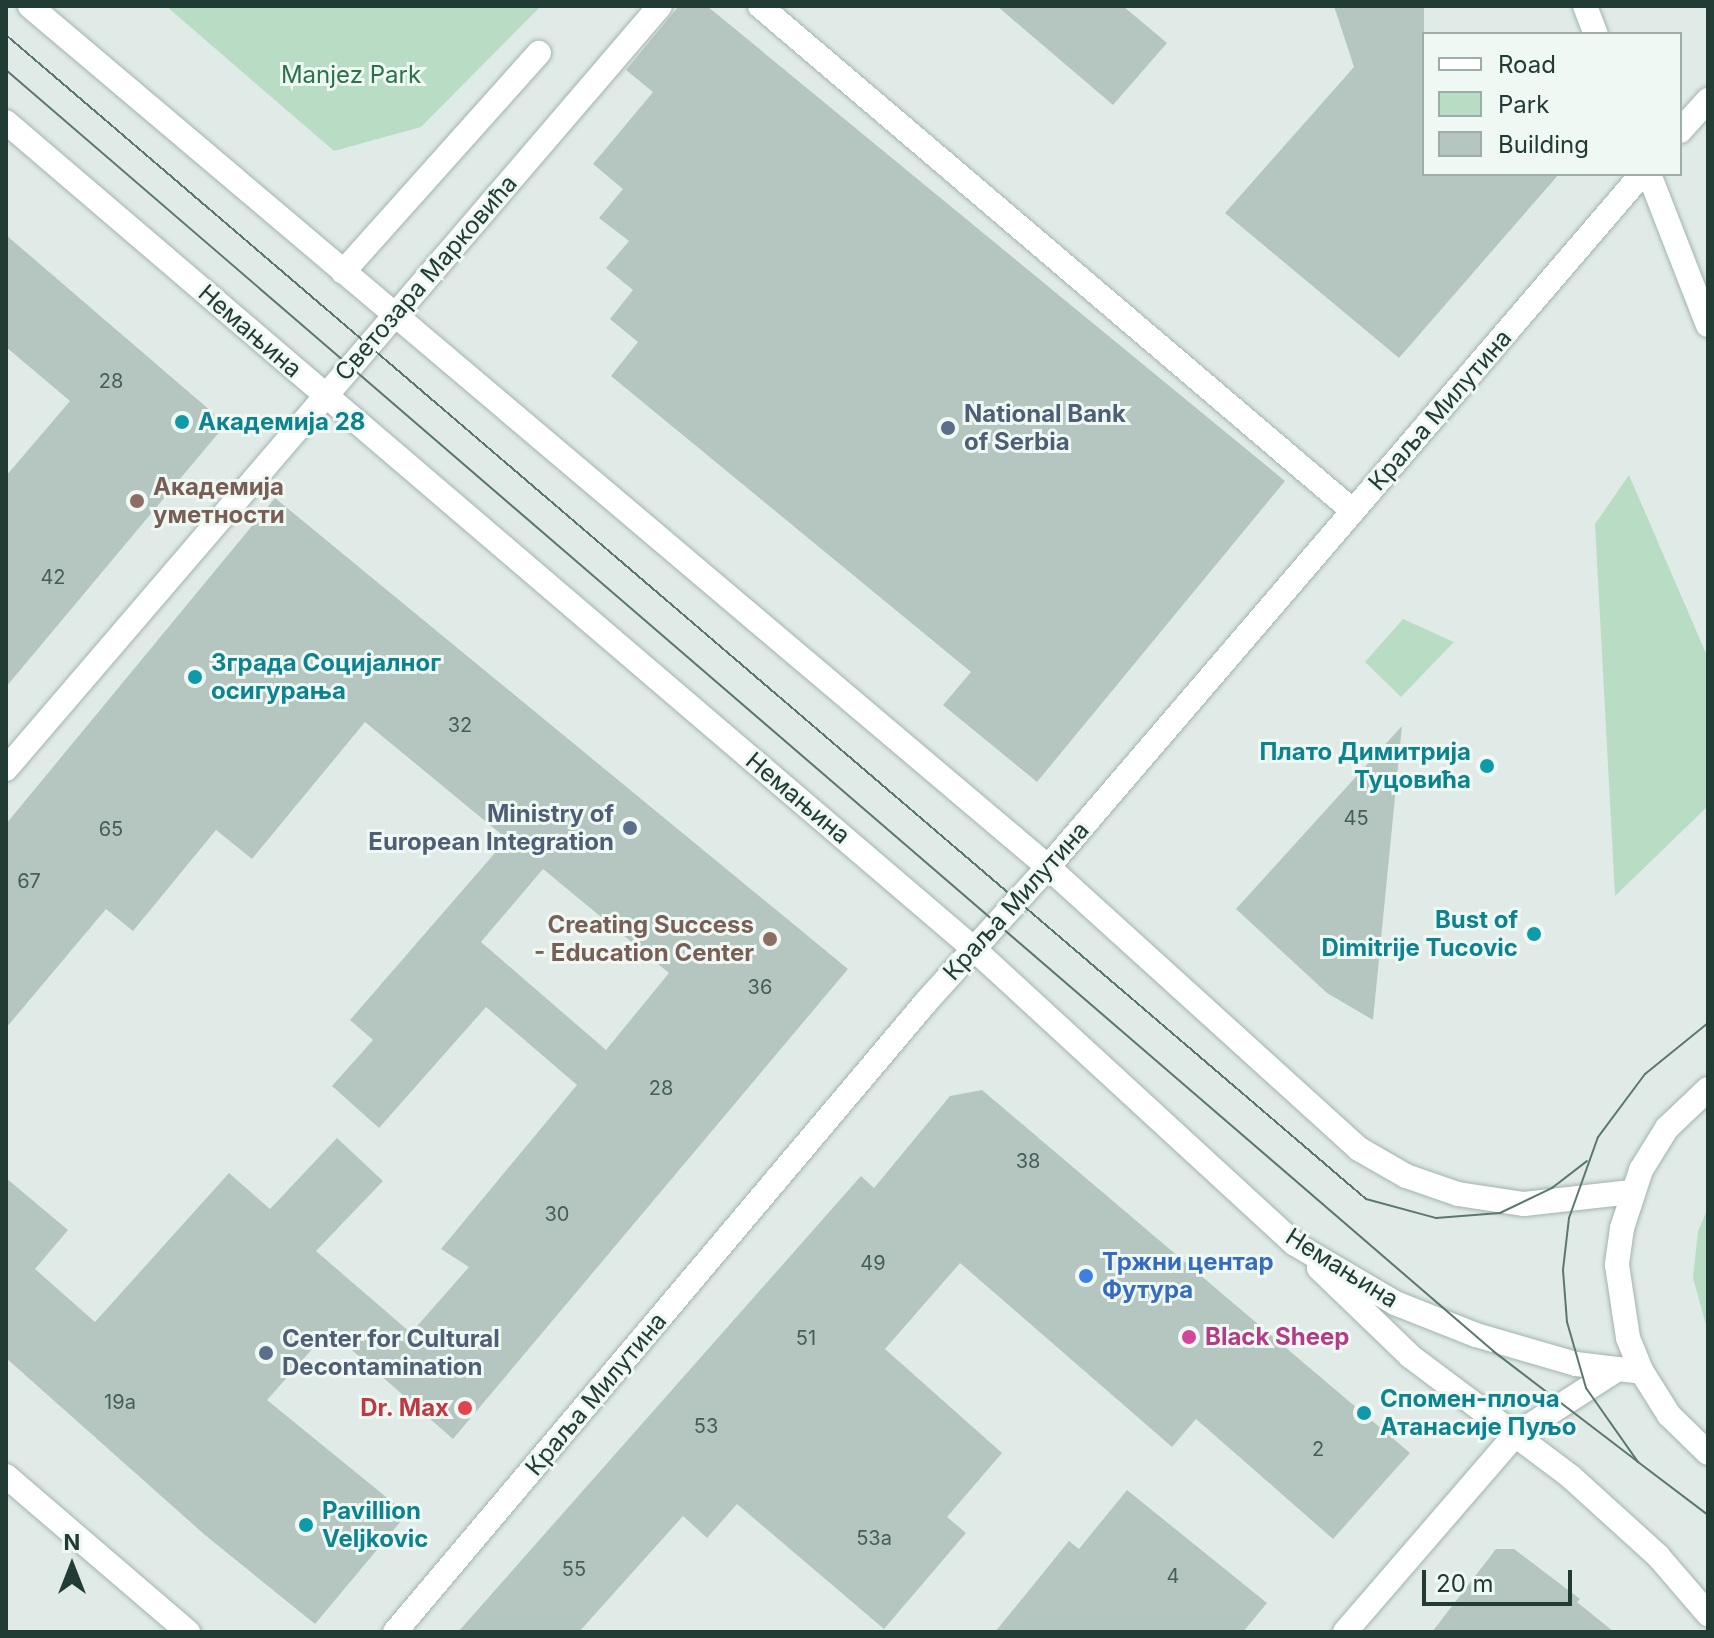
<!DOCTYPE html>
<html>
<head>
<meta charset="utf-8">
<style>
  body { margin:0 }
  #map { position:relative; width:1714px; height:1638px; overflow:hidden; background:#e0ebe7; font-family:Inter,sans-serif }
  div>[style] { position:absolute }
  .green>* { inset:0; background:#b8ddc4 }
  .building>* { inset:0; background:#b5c6c0 }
  .roads { filter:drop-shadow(0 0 2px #a3b3ae) drop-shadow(0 0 2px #a3b3ae) }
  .lane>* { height:24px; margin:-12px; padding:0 12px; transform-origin:12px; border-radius:12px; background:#fff }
  .street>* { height:24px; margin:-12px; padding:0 12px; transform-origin:12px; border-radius:12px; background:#fff }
  .secondary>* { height:24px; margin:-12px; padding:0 12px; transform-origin:12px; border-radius:12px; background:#fff }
  .tram>* { height:2px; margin:-1px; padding:0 1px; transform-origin:1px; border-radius:1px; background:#5b7771 }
  .dots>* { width:22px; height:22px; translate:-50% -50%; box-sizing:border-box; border:4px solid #f0f8f4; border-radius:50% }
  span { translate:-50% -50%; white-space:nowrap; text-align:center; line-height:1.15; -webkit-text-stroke:6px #f0f8f4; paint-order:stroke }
  .number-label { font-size:20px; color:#455e58 }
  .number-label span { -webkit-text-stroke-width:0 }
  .park-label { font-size:24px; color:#2a7349 }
  .street-label { font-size:24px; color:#203c35 }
  .service-label { font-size:24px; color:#4e5e75; font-weight:700 }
  .left { translate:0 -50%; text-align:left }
  .right { translate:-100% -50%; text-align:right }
  .culture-label { font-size:24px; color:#0d838f; font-weight:700 }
  .education-label { font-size:24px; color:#785e54; font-weight:700 }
  .shop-label { font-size:24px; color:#366cbe; font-weight:700 }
  .hotel-label { font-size:24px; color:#b23c85; font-weight:700 }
  .health-label { font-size:24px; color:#be3a42; font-weight:700 }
  .frame { position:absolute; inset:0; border:8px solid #203c35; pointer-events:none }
  .legend { position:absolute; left:1422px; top:32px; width:260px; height:144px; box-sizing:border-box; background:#f0f8f4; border:2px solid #9dada8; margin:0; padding:10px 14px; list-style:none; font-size:24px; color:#203c35 }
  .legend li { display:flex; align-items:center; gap:16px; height:40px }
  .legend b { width:40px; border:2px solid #9dada8 }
  .north { position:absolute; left:32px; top:1526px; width:80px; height:80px; -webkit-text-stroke:6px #f0f8f4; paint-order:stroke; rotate:0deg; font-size:22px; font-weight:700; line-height:32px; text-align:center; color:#203c35 }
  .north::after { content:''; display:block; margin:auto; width:28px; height:36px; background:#203c35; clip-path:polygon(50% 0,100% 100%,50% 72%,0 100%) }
  .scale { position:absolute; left:1422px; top:1570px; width:150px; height:36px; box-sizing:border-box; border:4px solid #203c35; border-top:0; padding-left:10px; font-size:24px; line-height:28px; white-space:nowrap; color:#203c35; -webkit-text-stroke:6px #f0f8f4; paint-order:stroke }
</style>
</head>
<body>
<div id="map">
  <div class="green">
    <i style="clip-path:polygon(166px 6px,541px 6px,421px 127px,334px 151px)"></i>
    <i style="clip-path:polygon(1629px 475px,1708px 658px,1708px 806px,1615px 896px,1595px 524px)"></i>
    <i style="clip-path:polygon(1403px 619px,1454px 642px,1401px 697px,1365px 662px)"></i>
    <i style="clip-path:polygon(1708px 1208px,1708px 1332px,1693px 1278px,1698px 1231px)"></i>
  </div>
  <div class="building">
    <i style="clip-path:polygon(679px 6px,707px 6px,1285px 481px,1037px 782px,943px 705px,971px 672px,611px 376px,638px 342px,610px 319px,633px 290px,606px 268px,629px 241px,599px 218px,623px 189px,593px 164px,653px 92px,626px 70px)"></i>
    <i style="clip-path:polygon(997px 6px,1123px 6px,1167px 43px,1113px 105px)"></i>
    <i style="clip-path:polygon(1334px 6px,1424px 6px,1424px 174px,1559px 174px,1399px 358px,1225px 213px,1354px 67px)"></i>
    <i style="clip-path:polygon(6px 235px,226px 424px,6px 687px,6px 476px,70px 401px,6px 347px)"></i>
    <i style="clip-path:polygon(evenodd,275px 498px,848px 969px,453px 1439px,329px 1330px,267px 1400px,407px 1514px,315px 1624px,205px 1535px,6px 1358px,6px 1178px,68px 1230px,35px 1269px,95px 1322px,229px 1173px,270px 1209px,337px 1138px,383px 1181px,316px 1251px,411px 1333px,469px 1267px,441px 1249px,577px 1085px,486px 1007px,379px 1128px,332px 1086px,373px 1040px,350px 1020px,507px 839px,365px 722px,252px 859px,216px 830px,133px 931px,106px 909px,6px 1028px,6px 824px,275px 498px,543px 869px,669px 973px,606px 1050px,481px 942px,543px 869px)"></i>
    <i style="clip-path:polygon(1402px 726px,1373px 1020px,1327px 993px,1236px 909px)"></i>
    <i style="clip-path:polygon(982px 1090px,1410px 1453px,1333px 1539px,1196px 1419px,1172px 1447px,960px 1263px,885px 1349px,1002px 1453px,947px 1517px,966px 1533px,884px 1629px,737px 1504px,707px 1538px,683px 1516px,579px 1632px,458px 1632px,861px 1176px,874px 1188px,950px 1096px)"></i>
    <i style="clip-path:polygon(1127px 1490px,1267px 1603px,1243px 1632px,995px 1632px,1069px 1541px,1079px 1549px)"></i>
    <i style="clip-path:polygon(1496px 1549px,1514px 1549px,1580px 1599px,1577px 1602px,1614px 1632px,1432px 1632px)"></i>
  </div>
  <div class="roads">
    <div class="lane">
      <i style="left:343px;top:272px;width:294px;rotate:-48.2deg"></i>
    </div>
    <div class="street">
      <i style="left:760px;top:6px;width:779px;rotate:40.42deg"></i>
      <i style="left:1680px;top:131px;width:42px;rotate:-47.9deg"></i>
      <i style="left:6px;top:769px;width:1005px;rotate:-49.4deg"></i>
      <i style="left:6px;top:1476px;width:240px;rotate:40.6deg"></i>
      <i style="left:395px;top:1632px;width:824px;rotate:-49.87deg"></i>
      <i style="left:926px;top:1002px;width:182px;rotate:-47.9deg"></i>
      <i style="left:1048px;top:867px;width:913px;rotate:-49.4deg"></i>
      <i style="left:1345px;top:1632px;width:260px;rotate:-49.2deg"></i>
      <i style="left:1515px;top:1435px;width:122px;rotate:-32.7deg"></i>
    </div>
    <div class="secondary">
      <i style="left:30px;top:6px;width:1333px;rotate:40.22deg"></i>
      <i style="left:1048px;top:867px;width:420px;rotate:42.2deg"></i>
      <i style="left:1359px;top:1149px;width:54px;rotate:29.9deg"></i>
      <i style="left:1406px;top:1176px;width:55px;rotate:19.1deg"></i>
      <i style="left:1458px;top:1194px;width:67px;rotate:8.6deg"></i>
      <i style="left:1524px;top:1204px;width:108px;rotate:-6.4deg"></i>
      <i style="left:1585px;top:6px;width:30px;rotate:69deg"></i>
      <i style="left:6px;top:122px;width:1273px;rotate:40.51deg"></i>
      <i style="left:974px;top:949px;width:436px;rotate:42.6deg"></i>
      <i style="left:1295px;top:1244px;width:116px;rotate:30.5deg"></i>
      <i style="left:1395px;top:1303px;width:87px;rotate:21.6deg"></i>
      <i style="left:1476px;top:1335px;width:104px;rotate:16.2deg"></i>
      <i style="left:1576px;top:1364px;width:66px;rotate:6.9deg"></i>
      <i style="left:1649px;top:174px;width:162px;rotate:68.7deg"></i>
      <i style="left:1708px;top:1089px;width:57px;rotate:136.4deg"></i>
      <i style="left:1667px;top:1128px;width:49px;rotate:121.8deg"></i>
      <i style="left:1641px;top:1170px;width:61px;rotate:108.1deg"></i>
      <i style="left:1622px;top:1228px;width:37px;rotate:98deg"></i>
      <i style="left:1617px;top:1265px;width:74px;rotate:81.4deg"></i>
      <i style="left:1628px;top:1338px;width:37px;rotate:68deg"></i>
      <i style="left:1642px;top:1372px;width:51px;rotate:57.9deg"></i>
      <i style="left:1669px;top:1415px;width:54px;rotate:44.3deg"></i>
      <i style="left:1319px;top:1268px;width:127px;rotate:44deg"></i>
      <i style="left:1410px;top:1356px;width:201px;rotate:36.9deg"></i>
      <i style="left:1571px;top:1477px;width:118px;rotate:42.2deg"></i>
      <i style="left:1658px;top:1556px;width:77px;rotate:49.2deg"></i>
    </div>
  </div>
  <div class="tram">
    <i style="left:6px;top:35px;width:1790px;rotate:40.56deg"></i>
    <i style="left:1366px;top:1199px;width:73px;rotate:15.2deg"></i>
    <i style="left:1436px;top:1218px;width:64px;rotate:-4.5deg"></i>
    <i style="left:1500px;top:1213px;width:58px;rotate:-25.7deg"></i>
    <i style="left:1552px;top:1188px;width:44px;rotate:-37.6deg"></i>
    <i style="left:6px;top:70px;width:1963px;rotate:40.74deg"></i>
    <i style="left:1493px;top:1351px;width:183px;rotate:37.4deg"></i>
    <i style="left:1708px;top:1023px;width:81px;rotate:141deg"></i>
    <i style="left:1645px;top:1074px;width:79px;rotate:126.7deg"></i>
    <i style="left:1598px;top:1137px;width:86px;rotate:109.7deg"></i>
    <i style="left:1569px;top:1218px;width:52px;rotate:96.6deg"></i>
    <i style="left:1563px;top:1270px;width:52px;rotate:85.6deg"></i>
    <i style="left:1567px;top:1322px;width:69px;rotate:73.9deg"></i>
    <i style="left:1586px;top:1388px;width:90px;rotate:54.9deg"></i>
    <i style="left:1638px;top:1462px;width:88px;rotate:37.1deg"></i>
  </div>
  <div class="dots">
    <i style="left:182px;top:422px;background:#0f9aa8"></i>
    <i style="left:948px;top:428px;background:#5c6f8a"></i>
    <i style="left:137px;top:501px;background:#8d6e63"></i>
    <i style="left:195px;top:677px;background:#0f9aa8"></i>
    <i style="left:1487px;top:766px;background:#0f9aa8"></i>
    <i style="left:630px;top:828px;background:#5c6f8a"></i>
    <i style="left:1534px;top:934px;background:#0f9aa8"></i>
    <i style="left:770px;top:939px;background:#8d6e63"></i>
    <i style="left:1086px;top:1276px;background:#3f7fe0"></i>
    <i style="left:1189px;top:1337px;background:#d1479c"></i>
    <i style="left:266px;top:1353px;background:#5c6f8a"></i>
    <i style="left:465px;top:1408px;background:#e0444e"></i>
    <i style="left:1364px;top:1413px;background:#0f9aa8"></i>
    <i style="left:306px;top:1525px;background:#0f9aa8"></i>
  </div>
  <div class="number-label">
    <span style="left:111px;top:381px">28</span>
    <span style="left:53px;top:577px">42</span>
    <span style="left:460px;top:725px">32</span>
    <span style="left:1356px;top:818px">45</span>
    <span style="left:111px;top:829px">65</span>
    <span style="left:29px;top:881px">67</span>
    <span style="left:760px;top:987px">36</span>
    <span style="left:661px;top:1088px">28</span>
    <span style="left:1028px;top:1161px">38</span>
    <span style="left:557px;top:1214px">30</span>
    <span style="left:873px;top:1263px">49</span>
    <span style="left:806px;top:1338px">51</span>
    <span style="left:120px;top:1402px">19a</span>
    <span style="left:706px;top:1426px">53</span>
    <span style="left:1318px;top:1449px">2</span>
    <span style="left:874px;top:1538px">53a</span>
    <span style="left:574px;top:1569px">55</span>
    <span style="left:1173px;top:1576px">4</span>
  </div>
  <div class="park-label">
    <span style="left:351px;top:75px">Manjez Park</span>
  </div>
  <div class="street-label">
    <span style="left:426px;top:278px;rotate:-49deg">Светозара Марковића</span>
    <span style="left:250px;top:331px;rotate:41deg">Немањина</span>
    <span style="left:1440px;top:410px;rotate:-49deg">Краља Милутина</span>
    <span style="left:798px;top:798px;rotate:40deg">Немањина</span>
    <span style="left:1016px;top:901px;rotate:-48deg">Краља Милутина</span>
    <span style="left:1342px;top:1268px;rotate:32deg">Немањина</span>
    <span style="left:596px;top:1394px;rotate:-50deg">Краља Милутина</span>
  </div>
  <div class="service-label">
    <span class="left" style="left:964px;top:428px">National Bank<br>of Serbia</span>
    <span class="right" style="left:614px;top:828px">Ministry of<br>European Integration</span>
    <span class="left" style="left:282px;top:1353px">Center for Cultural<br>Decontamination</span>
  </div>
  <div class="culture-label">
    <span class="left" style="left:198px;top:422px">Академија 28</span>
    <span class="left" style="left:211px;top:677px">Зграда Социјалног<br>осигурања</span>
    <span class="right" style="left:1471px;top:766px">Плато Димитрија<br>Туцовића</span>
    <span class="right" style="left:1518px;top:934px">Bust of<br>Dimitrije Tucovic</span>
    <span class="left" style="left:1380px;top:1413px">Спомен-плоча<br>Атанасије Пуљо</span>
    <span class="left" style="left:322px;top:1525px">Pavillion<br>Veljkovic</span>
  </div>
  <div class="education-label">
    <span class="left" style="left:153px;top:501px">Академија<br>уметности</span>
    <span class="right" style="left:754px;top:939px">Creating Success<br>- Education Center</span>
  </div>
  <div class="shop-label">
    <span class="left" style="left:1102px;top:1276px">Тржни центар<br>Футура</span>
  </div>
  <div class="hotel-label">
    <span class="left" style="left:1205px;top:1337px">Black Sheep</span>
  </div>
  <div class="health-label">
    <span class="right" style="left:449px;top:1408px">Dr. Max</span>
  </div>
  <div class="frame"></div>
  <ul class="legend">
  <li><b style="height:10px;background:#fff"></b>Road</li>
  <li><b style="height:22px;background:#b8ddc4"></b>Park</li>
  <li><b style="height:22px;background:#b5c6c0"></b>Building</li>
  </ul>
  <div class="north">N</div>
  <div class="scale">20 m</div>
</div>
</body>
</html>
